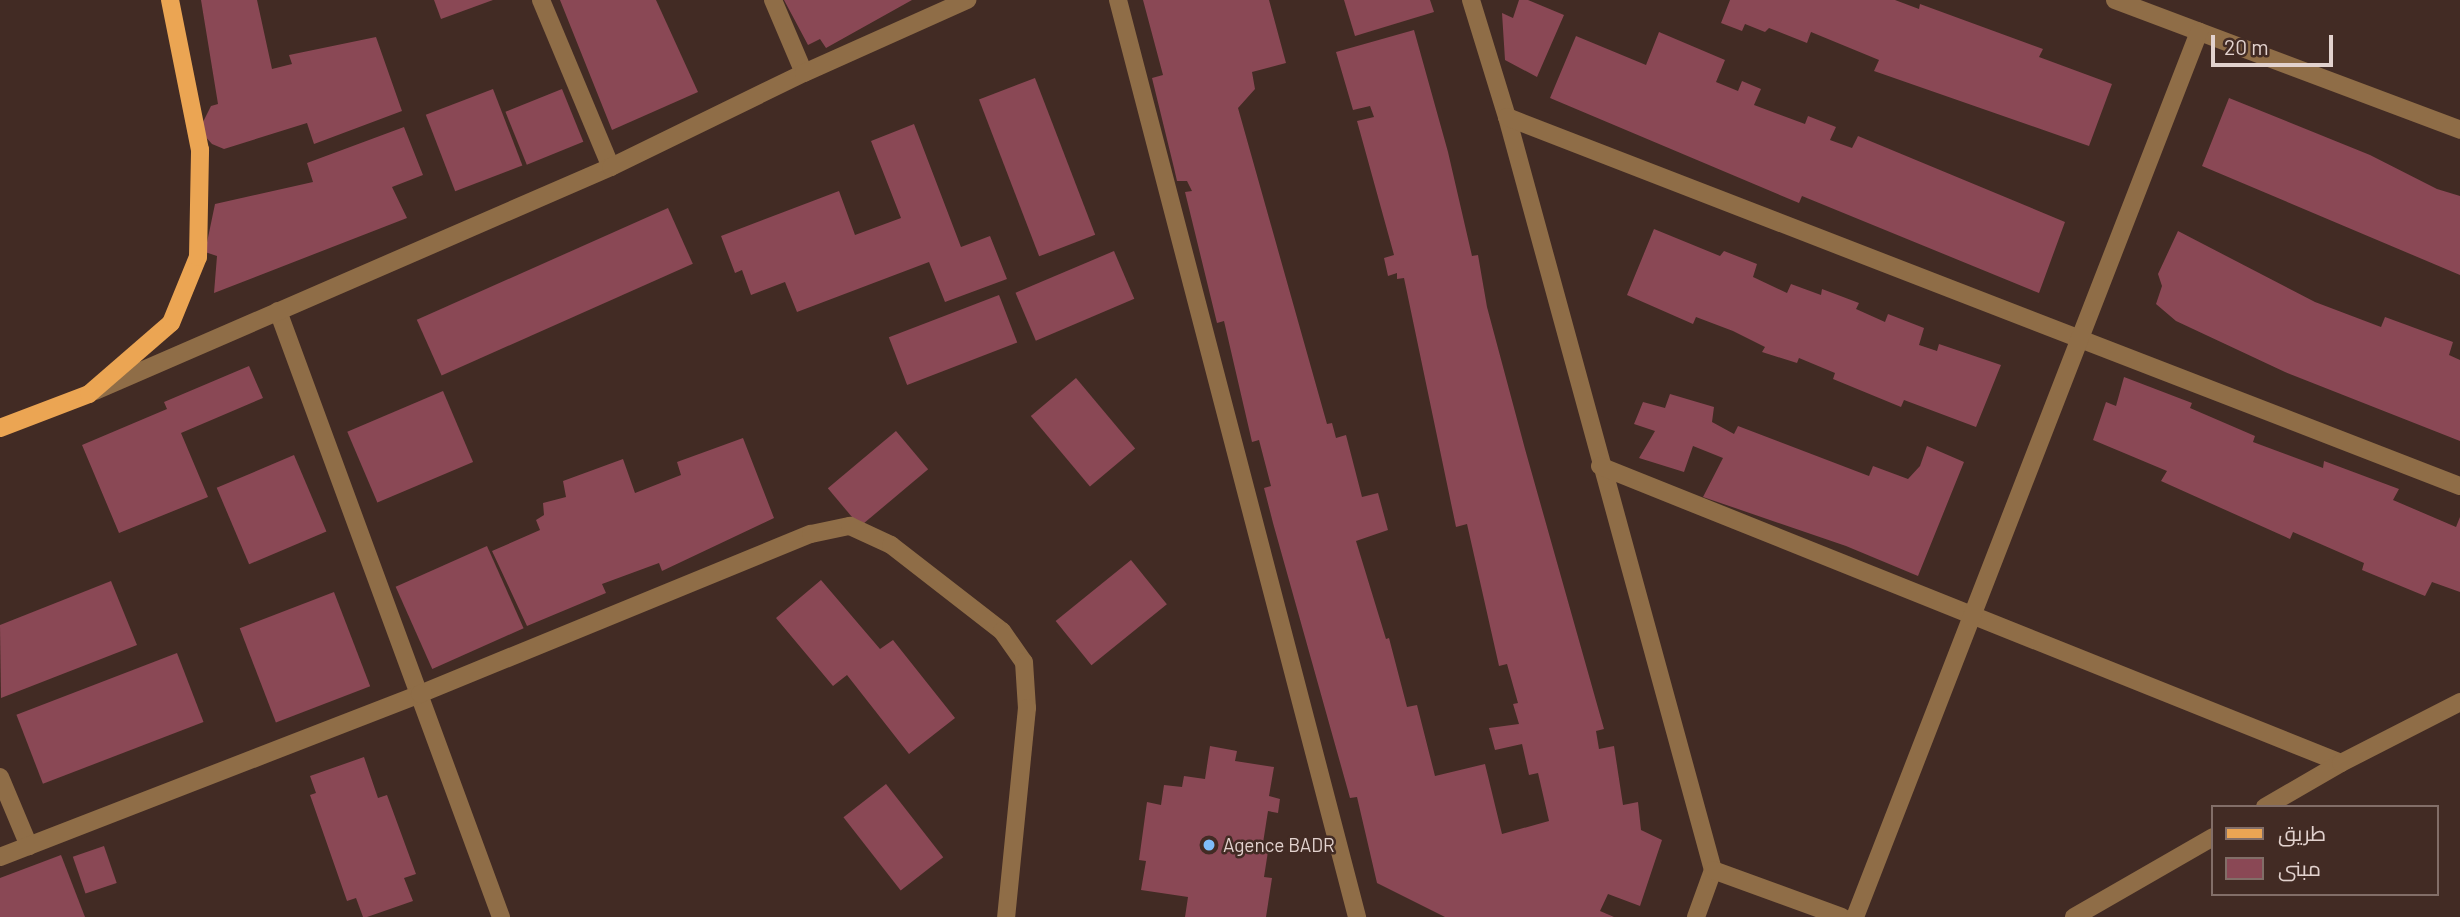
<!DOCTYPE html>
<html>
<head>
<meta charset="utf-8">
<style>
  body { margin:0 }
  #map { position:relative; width:2460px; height:917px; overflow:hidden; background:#422b24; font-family:Barlow,Cairo,sans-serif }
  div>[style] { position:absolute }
  .building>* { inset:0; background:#8a4855; transform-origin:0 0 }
  .minor>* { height:18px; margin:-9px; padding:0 9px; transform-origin:9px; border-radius:9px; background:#8f6d47 }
  .major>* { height:18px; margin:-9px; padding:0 9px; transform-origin:9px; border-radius:9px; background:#eba553 }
  .dots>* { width:19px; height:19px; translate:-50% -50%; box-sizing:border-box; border:4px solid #422b24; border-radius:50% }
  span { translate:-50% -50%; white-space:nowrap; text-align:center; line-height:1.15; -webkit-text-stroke:5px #422b24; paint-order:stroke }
  .poi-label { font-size:19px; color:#e2d2ce }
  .left { translate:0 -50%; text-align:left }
  .legend { position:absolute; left:2211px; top:805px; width:228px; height:91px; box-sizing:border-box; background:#422b24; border:2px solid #826e68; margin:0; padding:9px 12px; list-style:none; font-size:21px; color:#e2d2ce }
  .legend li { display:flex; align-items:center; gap:14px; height:35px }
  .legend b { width:35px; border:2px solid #826e68 }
  .scale { position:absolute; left:2211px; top:35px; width:122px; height:32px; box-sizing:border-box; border:4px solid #e2d2ce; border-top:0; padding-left:9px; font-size:21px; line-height:24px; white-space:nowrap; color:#e2d2ce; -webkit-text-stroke:5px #422b24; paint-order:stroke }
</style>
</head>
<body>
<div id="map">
  <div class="building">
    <i style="clip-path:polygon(201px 0,257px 0,272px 69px,292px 64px,289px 55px,376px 37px,402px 111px,314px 144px,307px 123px,224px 149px,212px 144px,203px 134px,202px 124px,211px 106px,218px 104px)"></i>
    <i style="clip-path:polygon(434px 0,493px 0,441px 19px)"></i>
    <i style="clip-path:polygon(560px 0,656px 0,698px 92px,612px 130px)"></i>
    <i style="clip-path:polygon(784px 0,912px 0,826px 48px,820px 39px,808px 45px)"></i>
    <i style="clip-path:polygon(1143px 0,1269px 0,1286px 63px,1252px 72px,1255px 89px,1238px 108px,1327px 424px,1332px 423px,1336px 438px,1346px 435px,1362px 497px,1378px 493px,1388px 530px,1356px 541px,1386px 639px,1389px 638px,1407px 707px,1417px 705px,1435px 776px,1485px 764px,1502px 834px,1549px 821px,1538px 773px,1529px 775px,1522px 744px,1495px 750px,1489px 728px,1519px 724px,1513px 704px,1518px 703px,1507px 664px,1499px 666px,1467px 524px,1456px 527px,1404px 278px,1397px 279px,1397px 273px,1388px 276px,1384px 258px,1394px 255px,1357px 121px,1374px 117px,1370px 106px,1353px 110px,1336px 52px,1414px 30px,1448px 152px,1472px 256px,1478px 255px,1487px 307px,1525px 449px,1604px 729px,1596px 731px,1599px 749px,1614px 746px,1623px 805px,1638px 802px,1641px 830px,1662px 840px,1640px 906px,1608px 894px,1600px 911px,1614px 917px,1445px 917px,1377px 883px,1357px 797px,1350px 798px,1273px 523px,1264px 488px,1271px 486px,1259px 440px,1252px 442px,1224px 321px,1217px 323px,1185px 192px,1192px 191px,1187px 181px,1177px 181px,1174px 168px,1152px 78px,1163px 75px)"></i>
    <i style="clip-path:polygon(1344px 0,1430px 0,1434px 12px,1355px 36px)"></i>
    <i style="clip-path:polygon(1519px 0,1528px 0,1564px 15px,1537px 77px,1505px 60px,1502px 13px,1513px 18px)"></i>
    <i style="clip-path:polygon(1730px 0,1895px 0,1919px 9px,1920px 4px,2043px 49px,2039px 57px,2112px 84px,2089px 146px,1874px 71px,1879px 60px,1811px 32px,1807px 43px,1769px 28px,1765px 32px,1745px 24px,1742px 31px,1721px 23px)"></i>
    <i style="clip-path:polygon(1659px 32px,1725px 60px,1716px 82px,1738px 91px,1742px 81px,1761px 89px,1754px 105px,1805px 124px,1808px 116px,1836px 127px,1830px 140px,1852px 148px,1858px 136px,2065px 222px,2039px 293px,1802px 196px,1799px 203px,1550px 98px,1576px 36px,1646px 65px)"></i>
    <i style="left:1035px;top:78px;width:168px;height:60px;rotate:69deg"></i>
    <i style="left:493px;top:89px;width:82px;height:72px;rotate:69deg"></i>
    <i style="left:562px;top:89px;width:57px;height:61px;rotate:68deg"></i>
    <i style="clip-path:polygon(2229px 98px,2370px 155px,2437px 189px,2460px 196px,2460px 275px,2202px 166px)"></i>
    <i style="clip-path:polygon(914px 124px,961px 247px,990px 236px,1007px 279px,945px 302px,929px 262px,797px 312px,785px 282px,751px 295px,742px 270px,735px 273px,721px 236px,839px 191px,855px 235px,901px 218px,871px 141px)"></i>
    <i style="clip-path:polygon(404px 127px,423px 175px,392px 187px,407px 218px,214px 293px,217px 256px,205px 252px,215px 204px,313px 182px,307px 163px)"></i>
    <i style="left:668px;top:208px;width:61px;height:275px;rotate:66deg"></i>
    <i style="clip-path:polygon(1654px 229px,1720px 256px,1724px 251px,1757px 264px,1753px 277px,1787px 293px,1791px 284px,1821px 295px,1822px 289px,1859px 303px,1856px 309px,1885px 322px,1888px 314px,1924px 328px,1919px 345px,1937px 351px,1939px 344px,2001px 365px,1976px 427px,1904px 400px,1901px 407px,1833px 379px,1835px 373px,1799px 358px,1797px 363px,1762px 352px,1765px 347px,1733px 331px,1696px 317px,1693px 324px,1627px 295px)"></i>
    <i style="clip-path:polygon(2178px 231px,2315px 302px,2381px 327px,2385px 317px,2453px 342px,2449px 355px,2460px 360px,2460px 441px,2285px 372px,2176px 321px,2156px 304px,2162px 286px,2158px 274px)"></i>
    <i style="left:1114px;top:251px;width:52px;height:107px;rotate:67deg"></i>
    <i style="left:999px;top:295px;width:51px;height:118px;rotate:69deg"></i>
    <i style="clip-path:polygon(249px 366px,263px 398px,181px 433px,208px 497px,119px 533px,82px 445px,167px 409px,164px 402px)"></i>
    <i style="clip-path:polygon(2124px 377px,2192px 403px,2190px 408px,2255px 436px,2253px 442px,2323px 468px,2324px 461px,2399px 489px,2393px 500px,2456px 527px,2460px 517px,2460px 592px,2432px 582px,2425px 596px,2362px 570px,2364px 563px,2293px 532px,2290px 539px,2161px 481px,2167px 471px,2093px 440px,2106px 402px,2116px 406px)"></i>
    <i style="left:1076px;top:378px;width:92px;height:59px;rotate:50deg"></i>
    <i style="left:443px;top:391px;width:77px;height:104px;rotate:67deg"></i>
    <i style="clip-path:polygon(1670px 394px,1714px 407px,1712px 422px,1734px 434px,1738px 426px,1869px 476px,1873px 466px,1908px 479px,1920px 466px,1927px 446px,1964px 462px,1918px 576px,1846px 546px,1703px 497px,1723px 458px,1693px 446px,1684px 472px,1639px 458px,1655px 431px,1634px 424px,1643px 402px,1665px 408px)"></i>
    <i style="left:896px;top:431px;width:50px;height:89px;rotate:50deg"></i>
    <i style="clip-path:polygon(743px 438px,774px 518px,662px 571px,659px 563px,602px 584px,606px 593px,527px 626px,492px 551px,540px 530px,536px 520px,544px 515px,543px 503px,566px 497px,563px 481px,623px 459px,635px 493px,681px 475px,677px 462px)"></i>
    <i style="left:294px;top:455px;width:83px;height:84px;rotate:67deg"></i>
    <i style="left:487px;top:546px;width:90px;height:100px;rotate:66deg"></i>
    <i style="left:1131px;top:560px;width:57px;height:97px;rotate:51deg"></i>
    <i style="clip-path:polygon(821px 580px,880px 649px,893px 640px,955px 718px,909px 754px,847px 675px,833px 686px,776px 618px)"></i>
    <i style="clip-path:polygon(111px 581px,137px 645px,1px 698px,0 625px)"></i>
    <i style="left:334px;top:592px;width:101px;height:101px;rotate:69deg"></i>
    <i style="left:177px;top:653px;width:74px;height:172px;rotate:69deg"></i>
    <i style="clip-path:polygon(1210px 746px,1237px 751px,1235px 761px,1274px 767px,1269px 796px,1280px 799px,1278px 813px,1268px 811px,1263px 843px,1269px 845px,1264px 877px,1272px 878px,1266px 917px,1185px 917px,1188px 897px,1141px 890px,1146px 861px,1139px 860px,1147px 802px,1161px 805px,1164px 785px,1182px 787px,1184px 776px,1205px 779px)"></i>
    <i style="clip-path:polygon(364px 757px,378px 798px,387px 795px,416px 874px,404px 878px,413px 901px,367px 917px,363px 917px,356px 898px,347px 901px,310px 795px,316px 793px,310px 776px)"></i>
    <i style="left:886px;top:784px;width:93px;height:54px;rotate:52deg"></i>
    <i style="left:104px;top:846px;width:39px;height:33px;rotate:71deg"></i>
    <i style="clip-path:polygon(61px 855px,85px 917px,0 917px,0 878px)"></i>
  </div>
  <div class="minor">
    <i style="left:541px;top:0;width:181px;rotate:67.3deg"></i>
    <i style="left:773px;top:0;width:79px;rotate:67deg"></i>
    <i style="left:1118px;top:0;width:948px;rotate:75.39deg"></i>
    <i style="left:1471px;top:0;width:122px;rotate:72.9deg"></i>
    <i style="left:1507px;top:117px;width:781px;rotate:74.7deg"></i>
    <i style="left:2115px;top:0;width:369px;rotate:20.6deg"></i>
    <i style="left:1507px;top:117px;width:1022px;rotate:21.17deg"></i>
    <i style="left:278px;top:311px;width:646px;rotate:69.8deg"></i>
    <i style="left:95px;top:391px;width:563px;rotate:-23.47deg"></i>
    <i style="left:611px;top:167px;width:215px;rotate:-26deg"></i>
    <i style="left:804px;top:73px;width:179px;rotate:-24.1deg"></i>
    <i style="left:1600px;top:466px;width:798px;rotate:21.84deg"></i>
    <i style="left:0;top:777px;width:75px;rotate:67.2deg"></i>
    <i style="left:2265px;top:807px;width:88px;rotate:-30.1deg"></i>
    <i style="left:2341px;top:763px;width:134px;rotate:-27.1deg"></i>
    <i style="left:0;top:857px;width:451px;rotate:-21.2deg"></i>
    <i style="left:420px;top:694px;width:422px;rotate:-22.3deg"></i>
    <i style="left:811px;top:534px;width:40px;rotate:-12deg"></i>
    <i style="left:850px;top:526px;width:45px;rotate:24.9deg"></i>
    <i style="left:891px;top:545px;width:140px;rotate:37.8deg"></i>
    <i style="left:1002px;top:631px;width:38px;rotate:55deg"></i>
    <i style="left:1024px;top:662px;width:46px;rotate:86.3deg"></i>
    <i style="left:1027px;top:708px;width:210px;rotate:95.7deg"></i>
    <i style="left:1696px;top:917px;width:50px;rotate:-70.1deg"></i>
    <i style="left:1713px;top:870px;width:137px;rotate:20deg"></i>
    <i style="left:1855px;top:917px;width:950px;rotate:-68.76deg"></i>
    <i style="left:2074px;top:917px;width:160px;rotate:-29.9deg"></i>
  </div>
  <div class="major">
    <i style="left:0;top:428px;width:95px;rotate:-20.9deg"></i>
    <i style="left:89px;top:394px;width:108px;rotate:-40.9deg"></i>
    <i style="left:171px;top:323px;width:71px;rotate:-67.8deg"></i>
    <i style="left:198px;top:257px;width:107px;rotate:-88.9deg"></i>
    <i style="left:200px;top:150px;width:153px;rotate:-101.3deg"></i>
  </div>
  <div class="dots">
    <i style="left:1209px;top:845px;background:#7fbdfa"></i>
  </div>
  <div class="poi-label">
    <span class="left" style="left:1223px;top:845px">Agence BADR</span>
  </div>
  <ul class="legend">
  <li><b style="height:9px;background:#eba553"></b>طريق</li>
  <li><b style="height:19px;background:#8a4855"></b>مبنى</li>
  </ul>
  <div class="scale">20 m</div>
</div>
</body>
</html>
